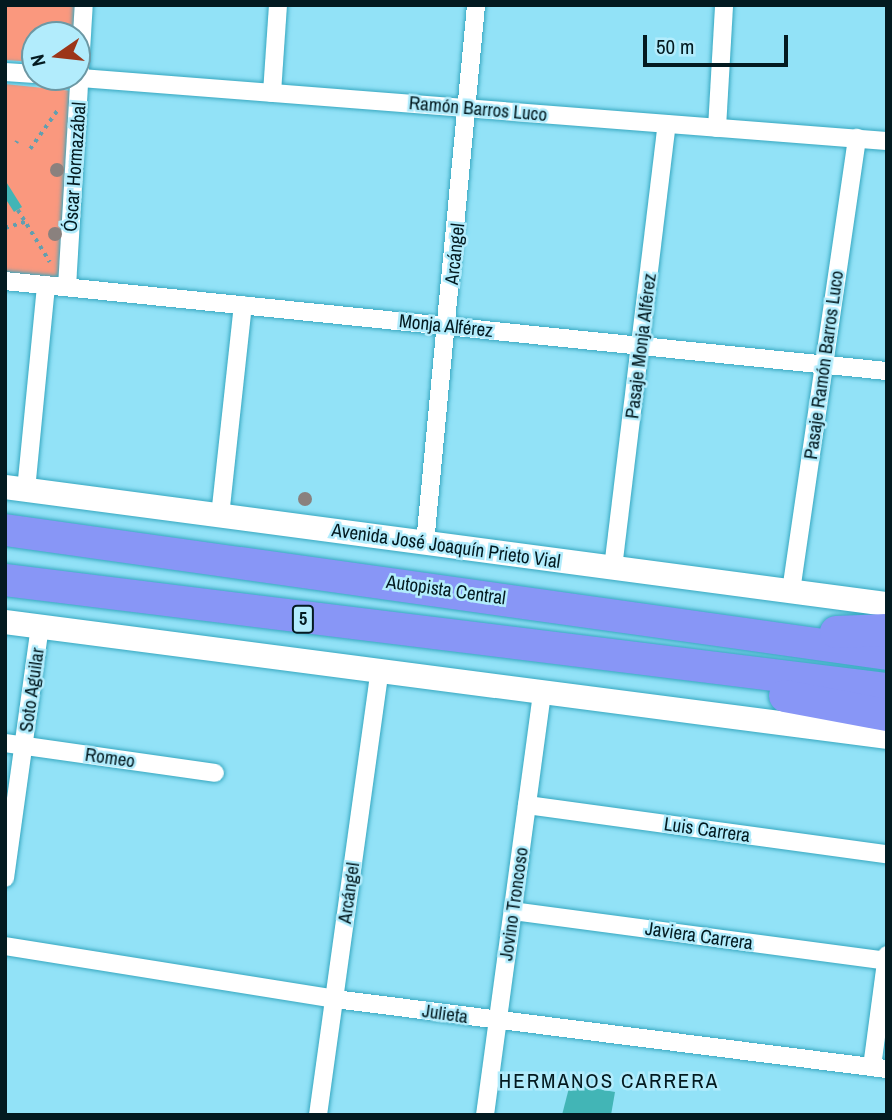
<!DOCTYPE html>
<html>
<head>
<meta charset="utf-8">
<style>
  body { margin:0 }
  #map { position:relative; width:892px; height:1120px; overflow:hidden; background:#92e2f7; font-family:"Archivo Narrow",sans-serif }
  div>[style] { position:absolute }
  .green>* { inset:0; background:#fa987e }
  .building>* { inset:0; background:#42b5b6 }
  .path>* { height:3.5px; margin-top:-1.75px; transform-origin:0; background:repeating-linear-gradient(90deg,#629faf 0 3.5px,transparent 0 8.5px) }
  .roads { filter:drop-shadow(0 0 2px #36a7c0) drop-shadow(0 0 2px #36a7c0) }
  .street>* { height:18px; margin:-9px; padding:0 9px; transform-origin:9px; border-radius:9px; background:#fff }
  .secondary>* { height:24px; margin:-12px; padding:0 12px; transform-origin:12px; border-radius:12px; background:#fff }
  .highway>* { height:32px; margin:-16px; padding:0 16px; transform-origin:16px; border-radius:16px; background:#8896f6 }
  .trees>* { width:14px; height:14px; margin:-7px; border-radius:50%; background:#8a817e }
  span { translate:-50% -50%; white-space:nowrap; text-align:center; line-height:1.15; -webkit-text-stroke:5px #b2ecfc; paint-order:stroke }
  .shield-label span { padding:2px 5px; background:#b2ecfc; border:2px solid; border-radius:5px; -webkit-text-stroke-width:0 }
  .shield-label { font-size:18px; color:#031a20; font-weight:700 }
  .street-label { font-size:19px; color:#031a20 }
  .neighbourhood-label { font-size:21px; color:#031a20; letter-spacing:2px }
  .frame { position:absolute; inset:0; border:7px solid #031a20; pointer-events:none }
  .north { position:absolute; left:21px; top:21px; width:70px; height:70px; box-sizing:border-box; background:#b2ecfc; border:2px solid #6c98a4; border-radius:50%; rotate:256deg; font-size:19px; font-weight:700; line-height:28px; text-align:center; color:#031a20 }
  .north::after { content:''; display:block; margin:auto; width:24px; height:32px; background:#9c3518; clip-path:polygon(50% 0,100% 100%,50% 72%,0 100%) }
  .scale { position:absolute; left:643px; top:35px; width:145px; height:32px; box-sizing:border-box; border:4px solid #031a20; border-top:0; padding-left:9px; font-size:21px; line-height:24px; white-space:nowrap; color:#031a20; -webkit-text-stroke:5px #b2ecfc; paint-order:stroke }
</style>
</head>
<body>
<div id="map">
  <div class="green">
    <i style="clip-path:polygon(5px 5px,76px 5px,76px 35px,35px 35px,35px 62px,5px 60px)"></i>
    <i style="clip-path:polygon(5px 84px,82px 92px,62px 284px,5px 278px)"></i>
  </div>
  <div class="building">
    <i style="clip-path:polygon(5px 180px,22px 207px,14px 212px,5px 198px)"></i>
    <i style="clip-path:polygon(570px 1084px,615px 1092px,611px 1115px,562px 1115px)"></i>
  </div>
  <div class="path">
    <i style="left:16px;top:143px;width:2px;rotate:-63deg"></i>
    <i style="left:30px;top:149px;width:50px;rotate:-54.7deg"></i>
    <i style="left:18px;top:210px;width:61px;rotate:58.4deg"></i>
    <i style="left:5px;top:228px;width:21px;rotate:-17deg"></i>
  </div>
  <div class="roads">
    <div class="street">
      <i style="left:5px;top:72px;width:30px;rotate:4deg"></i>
      <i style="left:68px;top:77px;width:821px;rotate:4.47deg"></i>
      <i style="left:272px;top:93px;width:88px;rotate:-86.1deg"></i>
      <i style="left:717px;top:128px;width:123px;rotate:-86.7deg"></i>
      <i style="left:5px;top:281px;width:887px;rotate:5.83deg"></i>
      <i style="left:67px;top:287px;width:283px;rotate:-86.6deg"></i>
      <i style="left:26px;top:490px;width:206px;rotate:-84.4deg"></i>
      <i style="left:220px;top:516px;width:212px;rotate:-83.8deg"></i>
      <i style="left:425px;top:543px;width:540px;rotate:-84.58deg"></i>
      <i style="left:613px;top:568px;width:447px;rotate:-83.1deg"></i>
      <i style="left:791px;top:591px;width:458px;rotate:-81.7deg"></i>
      <i style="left:5px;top:743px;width:212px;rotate:8.1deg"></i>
      <i style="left:527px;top:805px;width:363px;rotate:7.8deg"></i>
      <i style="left:5px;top:878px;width:254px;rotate:-82.1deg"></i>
      <i style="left:513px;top:911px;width:376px;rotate:7.6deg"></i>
      <i style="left:5px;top:946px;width:334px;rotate:9.1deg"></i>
      <i style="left:335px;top:999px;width:556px;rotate:7.23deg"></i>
      <i style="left:872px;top:1067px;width:113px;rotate:-82.4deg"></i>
      <i style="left:318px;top:1115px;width:448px;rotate:-82.1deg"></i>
      <i style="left:485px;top:1115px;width:425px;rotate:-82.3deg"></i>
    </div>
    <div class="secondary">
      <i style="left:5px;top:487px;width:890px;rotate:7.56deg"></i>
      <i style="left:5px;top:622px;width:889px;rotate:7.43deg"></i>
    </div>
    <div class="highway">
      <i style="left:5px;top:530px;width:891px;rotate:8deg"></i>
      <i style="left:5px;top:580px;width:889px;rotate:7.05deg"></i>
      <i style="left:836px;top:632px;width:51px;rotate:-2.2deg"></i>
      <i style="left:785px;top:696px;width:104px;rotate:10.6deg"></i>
    </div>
  </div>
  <div class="trees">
    <i style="left:57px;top:170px"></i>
    <i style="left:55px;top:234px"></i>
    <i style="left:305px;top:499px"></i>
  </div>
  <div class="shield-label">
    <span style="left:303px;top:619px">5</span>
  </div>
  <div class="street-label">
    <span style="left:478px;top:109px;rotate:5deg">Ramón Barros Luco</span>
    <span style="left:75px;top:167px;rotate:-86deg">Óscar Hormazábal</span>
    <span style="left:455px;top:254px;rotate:-84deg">Arcángel</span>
    <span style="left:446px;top:326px;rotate:6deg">Monja Alférez</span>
    <span style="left:641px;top:346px;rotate:-83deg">Pasaje Monja Alférez</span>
    <span style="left:824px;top:365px;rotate:-82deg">Pasaje Ramón Barros Luco</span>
    <span style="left:446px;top:546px;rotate:8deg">Avenida José Joaquín Prieto Vial</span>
    <span style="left:446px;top:590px;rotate:8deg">Autopista Central</span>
    <span style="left:32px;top:690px;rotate:-82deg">Soto Aguilar</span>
    <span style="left:110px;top:758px;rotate:8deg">Romeo</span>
    <span style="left:707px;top:830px;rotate:8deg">Luis Carrera</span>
    <span style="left:349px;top:893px;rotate:-82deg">Arcángel</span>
    <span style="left:514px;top:904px;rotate:-82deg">Jovino Troncoso</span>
    <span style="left:699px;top:936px;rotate:8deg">Javiera Carrera</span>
    <span style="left:445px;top:1014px;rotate:8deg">Julieta</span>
  </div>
  <div class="neighbourhood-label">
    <span style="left:609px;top:1081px">HERMANOS CARRERA</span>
  </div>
  <div class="frame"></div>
  <div class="north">N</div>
  <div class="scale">50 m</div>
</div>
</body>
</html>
